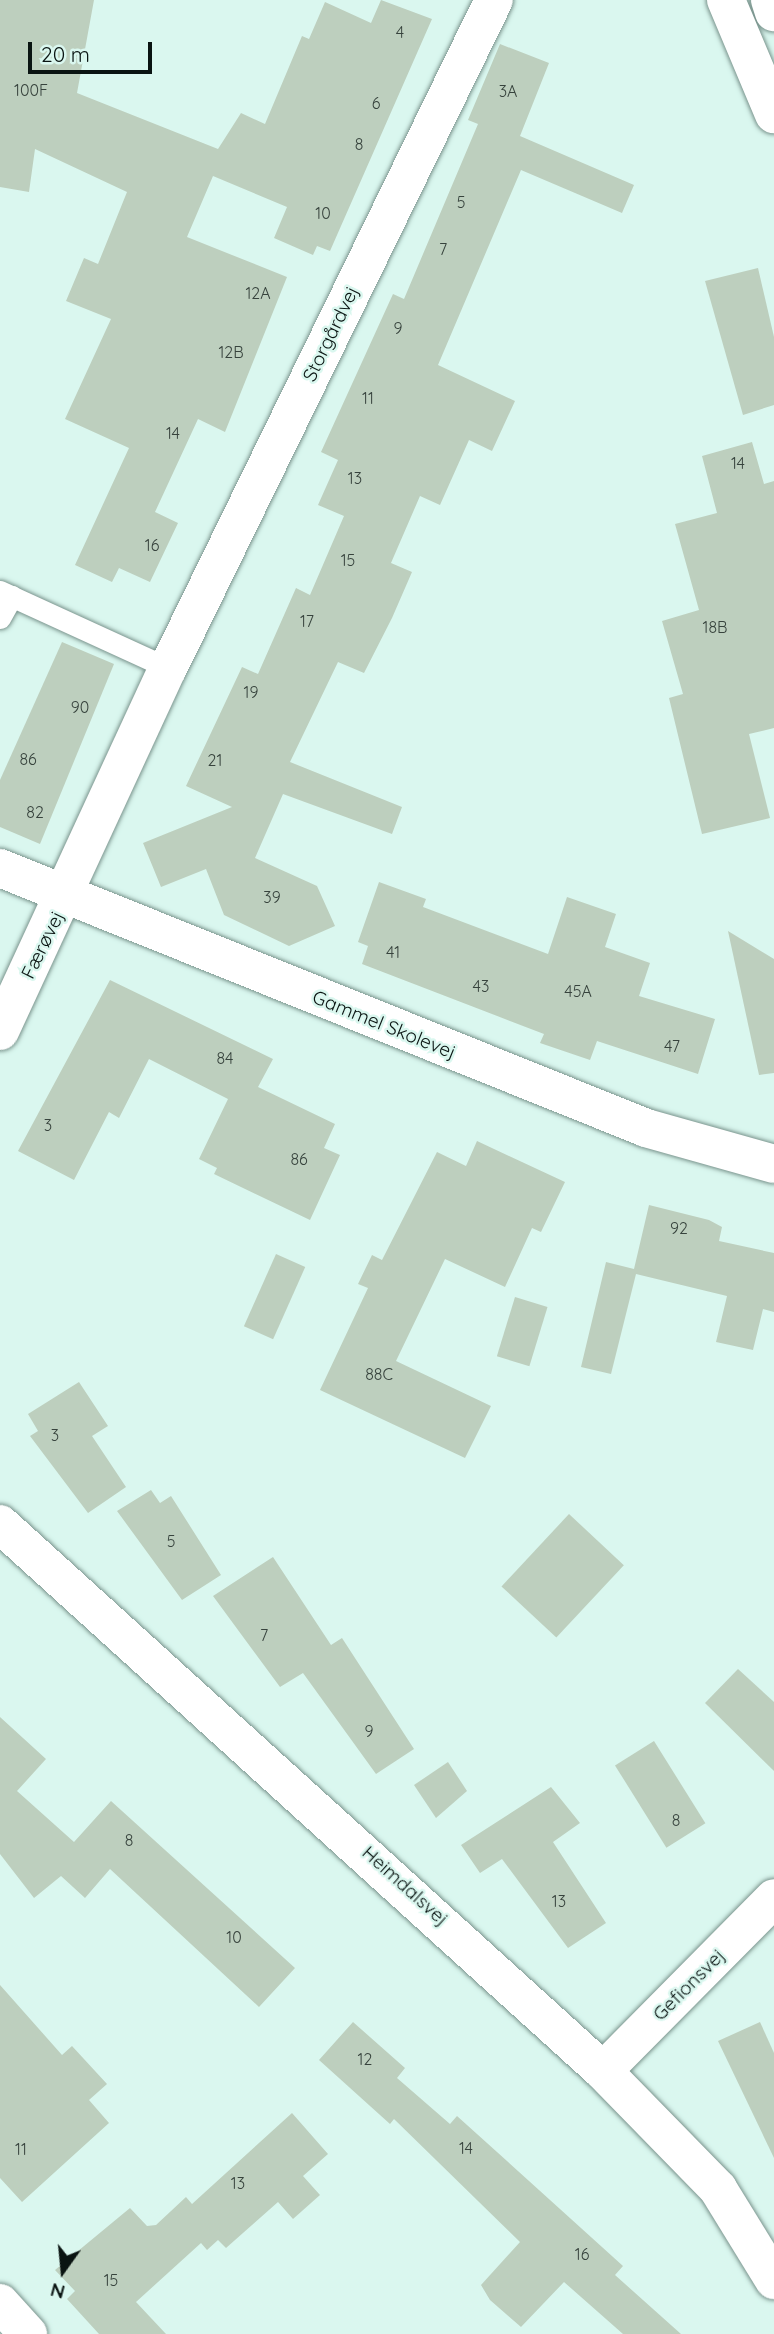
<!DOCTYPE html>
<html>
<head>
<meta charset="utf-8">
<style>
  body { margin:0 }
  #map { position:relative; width:774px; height:2334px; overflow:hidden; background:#daf7ef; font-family:Quicksand,sans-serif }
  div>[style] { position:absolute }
  .building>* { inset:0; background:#bdcfbe; transform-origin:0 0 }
  .roads { filter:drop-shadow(0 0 2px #7a948d) drop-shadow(0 0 2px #7a948d) }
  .service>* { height:21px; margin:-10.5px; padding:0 10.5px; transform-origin:10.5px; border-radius:10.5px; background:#fff }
  .minor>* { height:38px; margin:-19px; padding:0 19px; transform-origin:19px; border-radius:19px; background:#fff }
  .secondary>* { height:38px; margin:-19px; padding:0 19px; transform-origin:19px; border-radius:19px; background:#fff }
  span { translate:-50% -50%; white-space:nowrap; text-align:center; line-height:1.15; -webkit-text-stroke:5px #daf7ef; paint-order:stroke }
  .number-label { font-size:16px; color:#37433d }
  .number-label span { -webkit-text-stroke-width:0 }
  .street-label { font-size:19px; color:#0a1412 }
  .north { position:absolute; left:28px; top:2236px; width:70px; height:70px; -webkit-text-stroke:5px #daf7ef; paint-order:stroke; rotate:195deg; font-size:19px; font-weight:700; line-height:28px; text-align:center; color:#0a1412 }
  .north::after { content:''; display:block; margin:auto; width:24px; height:32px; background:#0a1412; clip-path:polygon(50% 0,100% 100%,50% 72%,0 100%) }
  .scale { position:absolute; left:28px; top:42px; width:124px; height:32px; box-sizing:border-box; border:4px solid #0a1412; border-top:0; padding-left:9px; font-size:21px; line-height:24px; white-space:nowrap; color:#0a1412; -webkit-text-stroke:5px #daf7ef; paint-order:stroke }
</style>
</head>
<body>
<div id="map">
  <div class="building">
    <i style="clip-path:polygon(0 0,94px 0,77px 93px,218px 149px,241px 113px,265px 124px,302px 36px,309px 39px,325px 2px,371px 23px,381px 0,432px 19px,330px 251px,317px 246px,313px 255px,274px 238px,287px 207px,213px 176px,187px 237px,287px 277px,225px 432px,198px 419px,155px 512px,178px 523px,150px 582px,119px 568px,112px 582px,75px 565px,129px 448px,65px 419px,111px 319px,66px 301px,84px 258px,98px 264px,127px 192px,35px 149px,29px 192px,0 187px)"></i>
    <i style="clip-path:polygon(500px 44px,549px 63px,520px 136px,634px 185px,622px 213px,521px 170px,438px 365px,515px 401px,492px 451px,469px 440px,440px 505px,420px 496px,391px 563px,412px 572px,392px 618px,364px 673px,338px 662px,290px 762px,402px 807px,392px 834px,283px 794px,255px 858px,317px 886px,335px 926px,289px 946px,224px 915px,206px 869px,161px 887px,143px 843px,232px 807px,186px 786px,242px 667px,258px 674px,296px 588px,310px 595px,344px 516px,318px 505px,338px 460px,321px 452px,393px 294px,404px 299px,478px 124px,468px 120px)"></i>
    <i style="clip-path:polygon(758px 268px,774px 337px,774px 405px,743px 415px,705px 281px)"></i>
    <i style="clip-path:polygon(752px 442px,764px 484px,774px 481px,774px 728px,749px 734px,770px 818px,702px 834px,669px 698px,683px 694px,662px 621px,699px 610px,675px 524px,717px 513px,702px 456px)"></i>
    <i style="clip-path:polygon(62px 642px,114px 664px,40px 844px,0 827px,0 780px)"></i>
    <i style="clip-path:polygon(379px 882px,426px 899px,423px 907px,548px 954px,567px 897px,616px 914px,605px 947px,650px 963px,639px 996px,715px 1019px,698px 1074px,597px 1041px,590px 1060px,540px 1043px,544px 1034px,362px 964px,368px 946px,358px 942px)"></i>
    <i style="clip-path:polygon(728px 931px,774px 959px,774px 1073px,759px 1075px)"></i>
    <i style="clip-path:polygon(110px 980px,273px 1059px,258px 1087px,335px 1124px,324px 1148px,340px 1155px,310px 1220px,214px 1174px,217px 1168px,199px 1159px,228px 1099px,149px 1059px,119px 1118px,109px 1112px,74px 1180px,18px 1151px)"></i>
    <i style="clip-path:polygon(477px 1141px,565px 1182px,541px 1232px,532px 1228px,505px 1287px,445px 1259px,396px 1361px,491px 1406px,465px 1458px,320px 1390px,368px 1288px,358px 1284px,372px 1255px,382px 1260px,437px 1152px,466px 1166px)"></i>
    <i style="clip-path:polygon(649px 1205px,709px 1220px,722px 1227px,719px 1241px,774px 1253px,774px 1312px,763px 1309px,753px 1350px,716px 1342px,727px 1296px,636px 1274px,611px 1374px,581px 1367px,606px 1262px,634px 1269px)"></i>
    <i style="left:276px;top:1254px;width:32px;height:79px;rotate:24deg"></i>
    <i style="left:515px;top:1297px;width:34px;height:62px;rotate:17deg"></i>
    <i style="clip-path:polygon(79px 1382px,108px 1426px,92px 1436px,126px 1487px,88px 1513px,30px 1436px,38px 1431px,28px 1414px)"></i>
    <i style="clip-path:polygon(151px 1490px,160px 1503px,171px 1496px,221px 1575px,182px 1600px,117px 1511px)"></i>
    <i style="left:569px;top:1514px;width:75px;height:99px;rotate:43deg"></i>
    <i style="clip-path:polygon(273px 1557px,331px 1645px,342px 1638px,414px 1749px,376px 1774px,303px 1673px,280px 1687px,213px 1596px)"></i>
    <i style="clip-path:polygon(738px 1669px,774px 1702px,774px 1771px,705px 1703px)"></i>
    <i style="clip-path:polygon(0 1717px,46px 1759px,17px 1791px,74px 1842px,111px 1801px,295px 1968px,259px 2007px,110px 1869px,85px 1898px,61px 1876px,34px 1898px,0 1854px)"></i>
    <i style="left:654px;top:1741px;width:97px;height:46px;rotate:58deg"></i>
    <i style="clip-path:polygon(448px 1762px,467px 1791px,436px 1818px,414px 1785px)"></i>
    <i style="clip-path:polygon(551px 1787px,580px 1823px,553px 1842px,606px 1923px,568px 1948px,502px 1859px,480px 1873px,461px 1845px)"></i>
    <i style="clip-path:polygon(0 1985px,62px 2055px,72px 2046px,107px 2084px,89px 2100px,109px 2123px,22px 2202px,0 2178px)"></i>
    <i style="clip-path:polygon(353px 2022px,405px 2068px,397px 2078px,450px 2124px,457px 2116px,507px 2161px,623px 2266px,615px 2275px,681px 2334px,623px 2334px,564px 2282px,521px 2327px,490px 2300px,481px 2285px,520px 2242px,394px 2119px,390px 2124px,319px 2060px)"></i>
    <i style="clip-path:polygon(760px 2022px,774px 2053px,774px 2158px,718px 2041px)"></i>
    <i style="clip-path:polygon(292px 2113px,328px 2154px,303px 2176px,320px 2195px,293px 2219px,278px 2202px,226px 2248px,218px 2240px,207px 2250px,201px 2243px,136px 2302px,166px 2334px,99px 2334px,67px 2299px,75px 2291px,55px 2270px,130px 2208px,147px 2226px,156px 2225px,186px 2197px,192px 2204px)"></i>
  </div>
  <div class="roads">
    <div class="service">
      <i style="left:0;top:591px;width:185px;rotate:24.6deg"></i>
      <i style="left:0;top:618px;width:25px;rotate:-61deg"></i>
    </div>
    <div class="minor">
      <i style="left:0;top:868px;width:696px;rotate:21.92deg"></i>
      <i style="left:646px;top:1128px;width:133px;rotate:15.7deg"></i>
      <i style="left:0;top:1031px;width:400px;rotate:-65.2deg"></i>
      <i style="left:168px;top:668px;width:743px;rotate:-63.99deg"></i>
      <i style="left:0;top:1524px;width:814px;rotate:42.21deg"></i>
      <i style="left:603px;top:2071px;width:165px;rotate:45.7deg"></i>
      <i style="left:718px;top:2189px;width:107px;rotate:58.4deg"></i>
      <i style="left:603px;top:2071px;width:243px;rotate:-45.3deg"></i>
      <i style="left:0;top:2303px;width:42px;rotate:47.9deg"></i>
    </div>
    <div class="secondary">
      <i style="left:726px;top:0;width:124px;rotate:67.2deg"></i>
      <i style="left:770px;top:0;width:13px;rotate:72deg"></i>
    </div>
  </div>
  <div class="number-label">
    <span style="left:400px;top:32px">4</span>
    <span style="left:31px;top:90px">100F</span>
    <span style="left:508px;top:91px">3A</span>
    <span style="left:376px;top:103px">6</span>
    <span style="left:359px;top:144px">8</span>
    <span style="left:461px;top:202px">5</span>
    <span style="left:323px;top:213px">10</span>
    <span style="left:443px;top:249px">7</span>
    <span style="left:258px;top:293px">12A</span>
    <span style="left:398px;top:328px">9</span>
    <span style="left:231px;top:352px">12B</span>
    <span style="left:368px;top:398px">11</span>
    <span style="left:173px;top:433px">14</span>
    <span style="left:738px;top:463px">14</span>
    <span style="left:355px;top:478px">13</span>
    <span style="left:152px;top:545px">16</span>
    <span style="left:348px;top:560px">15</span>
    <span style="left:307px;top:621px">17</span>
    <span style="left:715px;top:627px">18B</span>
    <span style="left:251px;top:692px">19</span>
    <span style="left:80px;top:707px">90</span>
    <span style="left:28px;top:759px">86</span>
    <span style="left:215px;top:760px">21</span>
    <span style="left:35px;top:812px">82</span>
    <span style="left:272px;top:897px">39</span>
    <span style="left:393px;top:952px">41</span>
    <span style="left:481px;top:986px">43</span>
    <span style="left:578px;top:991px">45A</span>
    <span style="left:672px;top:1046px">47</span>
    <span style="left:225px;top:1058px">84</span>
    <span style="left:48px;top:1125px">3</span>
    <span style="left:299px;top:1159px">86</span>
    <span style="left:679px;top:1228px">92</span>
    <span style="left:379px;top:1374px">88C</span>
    <span style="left:55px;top:1435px">3</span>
    <span style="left:171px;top:1541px">5</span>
    <span style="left:264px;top:1635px">7</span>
    <span style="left:369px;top:1731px">9</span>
    <span style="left:676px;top:1820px">8</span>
    <span style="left:129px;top:1840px">8</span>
    <span style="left:559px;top:1901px">13</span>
    <span style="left:234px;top:1937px">10</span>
    <span style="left:365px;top:2059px">12</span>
    <span style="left:466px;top:2148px">14</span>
    <span style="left:21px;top:2149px">11</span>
    <span style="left:238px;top:2183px">13</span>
    <span style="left:582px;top:2254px">16</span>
    <span style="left:111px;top:2280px">15</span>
  </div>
  <div class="street-label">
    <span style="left:331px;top:334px;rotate:-64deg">Storgårdvej</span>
    <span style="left:43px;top:945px;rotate:-64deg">Færøvej</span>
    <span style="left:384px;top:1025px;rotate:22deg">Gammel Skolevej</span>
    <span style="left:405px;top:1886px;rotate:42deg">Heimdalsvej</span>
    <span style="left:689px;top:1985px;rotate:-45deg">Gefionsvej</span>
  </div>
  <div class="north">N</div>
  <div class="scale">20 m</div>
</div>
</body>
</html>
